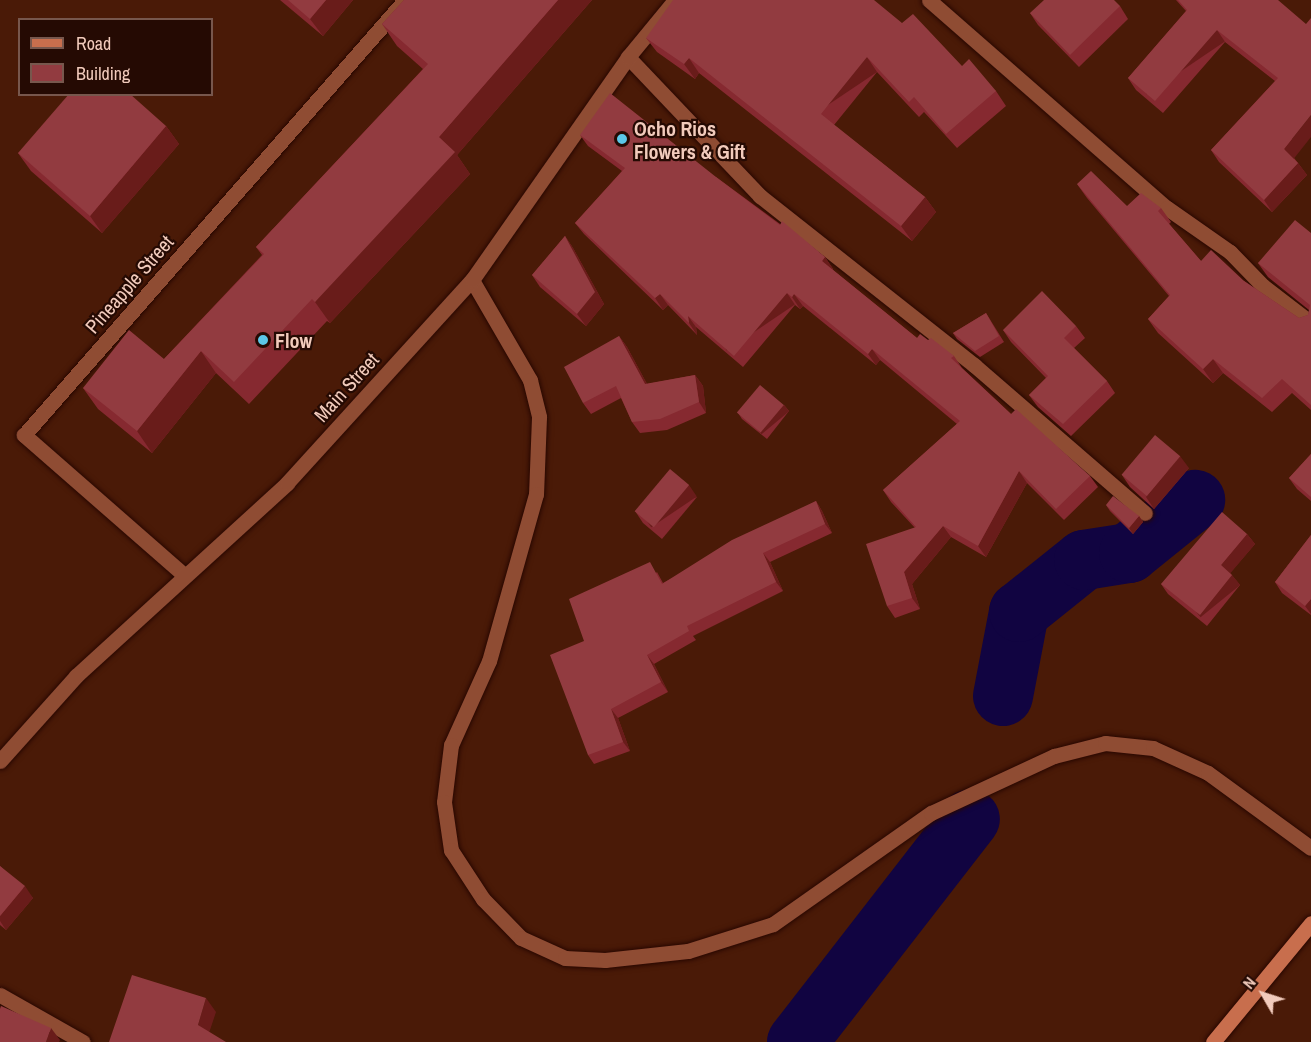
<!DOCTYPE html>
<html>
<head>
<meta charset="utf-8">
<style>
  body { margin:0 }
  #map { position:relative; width:1311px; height:1042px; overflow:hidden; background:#4a1a07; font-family:"Archivo Narrow",sans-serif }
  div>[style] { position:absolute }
  .river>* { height:60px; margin:-30px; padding:0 30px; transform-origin:30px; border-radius:30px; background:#110441 }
  .roads { filter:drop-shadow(0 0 2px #280700) drop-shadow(0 0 2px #280700) }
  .minor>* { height:15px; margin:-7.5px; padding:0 7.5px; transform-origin:7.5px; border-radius:7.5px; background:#8f4c33 }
  .tertiary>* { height:15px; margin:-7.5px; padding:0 7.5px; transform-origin:7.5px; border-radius:7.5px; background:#8f4c33 }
  .primary>* { height:15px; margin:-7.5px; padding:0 7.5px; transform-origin:7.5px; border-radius:7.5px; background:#c86e4d }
  .wall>* { inset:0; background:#862930 }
  .shaded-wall>* { inset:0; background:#691c1a; transform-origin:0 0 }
  .building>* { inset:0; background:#923b40; transform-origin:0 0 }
  .dots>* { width:16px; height:16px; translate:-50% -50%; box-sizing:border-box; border:3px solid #250a03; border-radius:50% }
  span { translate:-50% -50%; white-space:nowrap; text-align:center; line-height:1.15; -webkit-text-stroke:4.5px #250a03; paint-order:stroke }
  .poi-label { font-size:20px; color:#f2cbbc; font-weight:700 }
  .left { translate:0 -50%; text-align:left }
  .street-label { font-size:20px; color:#f2cbbc }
  .legend { position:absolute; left:18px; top:18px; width:195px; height:78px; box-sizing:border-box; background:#250a03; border:2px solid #77574d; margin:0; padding:8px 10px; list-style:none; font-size:18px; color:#f2cbbc }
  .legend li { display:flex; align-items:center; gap:12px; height:30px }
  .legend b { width:30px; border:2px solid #77574d }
  .north { position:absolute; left:1233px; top:964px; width:60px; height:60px; -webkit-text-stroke:4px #250a03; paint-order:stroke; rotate:309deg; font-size:16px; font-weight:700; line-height:24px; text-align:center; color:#f2cbbc }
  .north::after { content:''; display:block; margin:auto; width:21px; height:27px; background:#f2cbbc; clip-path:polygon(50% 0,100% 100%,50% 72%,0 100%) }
</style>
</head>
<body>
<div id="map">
  <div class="river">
    <i style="left:1003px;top:696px;width:86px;rotate:-79.2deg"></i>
    <i style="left:1019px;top:612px;width:83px;rotate:-38.7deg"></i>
    <i style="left:1084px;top:560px;width:46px;rotate:-8.8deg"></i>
    <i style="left:1129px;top:553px;width:85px;rotate:-38.8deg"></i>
    <i style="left:797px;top:1042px;width:282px;rotate:-52.2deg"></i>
  </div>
  <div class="roads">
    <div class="minor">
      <i style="left:929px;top:0;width:316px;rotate:41.2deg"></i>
      <i style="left:1167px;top:208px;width:77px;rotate:34.9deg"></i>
      <i style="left:1230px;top:252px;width:47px;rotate:45.9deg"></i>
      <i style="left:1263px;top:286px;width:61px;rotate:37.6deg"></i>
      <i style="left:628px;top:57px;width:192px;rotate:46.5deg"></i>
      <i style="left:760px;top:196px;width:273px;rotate:38.3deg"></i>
      <i style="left:974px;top:365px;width:226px;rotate:40.9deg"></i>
      <i style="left:472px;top:280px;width:116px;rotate:59.9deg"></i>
      <i style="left:530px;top:380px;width:38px;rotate:76deg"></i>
      <i style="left:539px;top:417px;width:77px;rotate:92.2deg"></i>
      <i style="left:536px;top:494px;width:173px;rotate:105.7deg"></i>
      <i style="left:489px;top:661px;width:92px;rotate:114.3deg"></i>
      <i style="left:451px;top:745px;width:57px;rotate:97deg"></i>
      <i style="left:444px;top:802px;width:49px;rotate:81.7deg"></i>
      <i style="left:451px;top:850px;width:59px;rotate:56.9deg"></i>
      <i style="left:483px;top:899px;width:54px;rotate:45.7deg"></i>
      <i style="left:521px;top:938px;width:48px;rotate:24.4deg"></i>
      <i style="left:565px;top:958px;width:40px;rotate:2.9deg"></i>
      <i style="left:605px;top:960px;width:83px;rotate:-6.2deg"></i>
      <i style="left:688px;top:951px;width:89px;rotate:-17.6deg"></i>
      <i style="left:773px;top:924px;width:193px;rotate:-35.1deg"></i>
      <i style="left:931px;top:813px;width:136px;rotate:-24.9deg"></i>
      <i style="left:1054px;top:756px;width:53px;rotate:-14.3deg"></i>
      <i style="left:1105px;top:743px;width:48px;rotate:5.9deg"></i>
      <i style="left:1153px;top:748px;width:60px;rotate:24.4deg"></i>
      <i style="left:1208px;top:773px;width:127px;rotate:36.1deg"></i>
      <i style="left:184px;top:575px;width:213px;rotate:-138.8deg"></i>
      <i style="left:24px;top:435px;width:578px;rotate:-48.79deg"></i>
      <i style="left:0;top:995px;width:95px;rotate:29.5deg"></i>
    </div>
    <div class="tertiary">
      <i style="left:0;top:761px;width:114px;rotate:-48.2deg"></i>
      <i style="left:76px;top:676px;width:286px;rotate:-42.4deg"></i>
      <i style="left:287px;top:483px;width:275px;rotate:-47.7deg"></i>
      <i style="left:472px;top:280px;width:272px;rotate:-55deg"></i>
      <i style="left:628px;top:57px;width:74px;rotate:-50.5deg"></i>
    </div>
    <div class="primary">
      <i style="left:1213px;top:1042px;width:154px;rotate:-50.5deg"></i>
    </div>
  </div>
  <div class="wall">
    <i style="clip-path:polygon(280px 0,353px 0,323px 36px)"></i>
    <i style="clip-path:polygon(404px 0,592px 0,457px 155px,470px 174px,330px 323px,327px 321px,249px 404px,216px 373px,152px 453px,98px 409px,83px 388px,164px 359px,262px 255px,256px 247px,423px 69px,397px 46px,382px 24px)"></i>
    <i style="clip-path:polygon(1176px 0,1278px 0,1294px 158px,1298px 163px,1307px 175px,1272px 212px,1219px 162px,1211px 150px,1275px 81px,1225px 42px,1163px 113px,1136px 90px,1128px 78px,1186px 11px)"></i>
    <i style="clip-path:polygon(1120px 6px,1128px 19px,1079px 67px,1038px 25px,1030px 13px)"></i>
    <i style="clip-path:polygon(902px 23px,996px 91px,1006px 106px,957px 148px,924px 112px,919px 117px,877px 72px,834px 125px,925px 197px,936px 212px,912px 241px,699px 73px,695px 79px,657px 52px,646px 38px)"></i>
    <i style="clip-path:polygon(166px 126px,179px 144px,102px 233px,31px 171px,18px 153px)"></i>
    <i style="clip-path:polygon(580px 135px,716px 177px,825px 257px,833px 269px,833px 270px,917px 338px,928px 340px,954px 356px,962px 368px,1011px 414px,1090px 476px,1098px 487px,1064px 520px,1027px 483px,986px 557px,951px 537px,912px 584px,920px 609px,895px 618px,887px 606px,915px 528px,891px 502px,883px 490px,957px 424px,880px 360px,876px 365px,803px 306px,800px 309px,795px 305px,743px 367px,696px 327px,697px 335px,668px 305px,663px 310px,584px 234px,575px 223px,622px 171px,588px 146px)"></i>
    <i style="clip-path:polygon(1077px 184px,1127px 206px,1161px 208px,1171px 222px,1169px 224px,1201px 261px,1244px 281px,1299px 318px,1308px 315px,1309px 310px,1268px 277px,1258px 263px,1311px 233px,1311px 410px,1292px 393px,1272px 412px,1223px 373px,1213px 383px,1158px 333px,1148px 319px,1169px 296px,1087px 198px)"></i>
    <i style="clip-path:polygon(565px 236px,573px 248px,604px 304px,586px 326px,540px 287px,532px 275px)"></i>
    <i style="clip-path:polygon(986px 313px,1004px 342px,980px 357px,957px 339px,953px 333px)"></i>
    <i style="clip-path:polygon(1076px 326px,1085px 338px,1074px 348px,1107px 381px,1115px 393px,1071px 436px,1038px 407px,1029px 395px,1046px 378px,1011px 342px,1003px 330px)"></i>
    <i style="clip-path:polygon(619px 336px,627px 347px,647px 384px,695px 375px,703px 386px,706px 413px,667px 430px,640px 433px,632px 422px,621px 398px,591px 414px,583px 403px)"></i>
    <i style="clip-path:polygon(784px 405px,789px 411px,767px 439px,742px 419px,738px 413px)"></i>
    <i style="clip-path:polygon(1311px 454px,1311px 501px,1297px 489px,1289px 478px)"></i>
    <i style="clip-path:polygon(1189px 468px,1154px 509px,1130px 487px,1122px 475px)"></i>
    <i style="clip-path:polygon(697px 497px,662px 539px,643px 523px,635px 511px)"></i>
    <i style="clip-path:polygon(816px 501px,822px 511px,832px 533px,770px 562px,783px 591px,693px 636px,696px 640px,654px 664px,668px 692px,618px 718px,630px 751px,594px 764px,588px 755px,584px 641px,657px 572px,663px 583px)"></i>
    <i style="clip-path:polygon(1106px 505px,1139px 516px,1143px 522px,1133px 534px,1110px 511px)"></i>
    <i style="clip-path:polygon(1247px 534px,1255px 544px,1230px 573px,1240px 585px,1207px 626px,1168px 594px,1161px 584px)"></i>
    <i style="clip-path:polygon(1311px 535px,1311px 615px,1282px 593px,1275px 582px)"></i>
    <i style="clip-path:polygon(0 866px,33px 898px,6px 930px,0 925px)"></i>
  </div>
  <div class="shaded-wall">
    <i style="clip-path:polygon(326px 0,353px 0,323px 36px,310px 19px)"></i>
    <i style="clip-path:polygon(558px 0,592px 0,457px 155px,470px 174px,330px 323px,315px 302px,439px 137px)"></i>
    <i style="left:1217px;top:30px;width:14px;height:94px;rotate:56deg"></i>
    <i style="left:867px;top:57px;width:18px;height:73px;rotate:56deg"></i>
    <i style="clip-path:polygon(689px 58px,699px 73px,695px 79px,684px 64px)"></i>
    <i style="clip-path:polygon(1311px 115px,1311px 137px,1292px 161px,1284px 149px)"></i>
    <i style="clip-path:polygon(166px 126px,179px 144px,102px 233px,90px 216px)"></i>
    <i style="clip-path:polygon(1298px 163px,1307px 175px,1272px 212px,1264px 200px)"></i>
    <i style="clip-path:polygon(925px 197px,936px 212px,912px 241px,901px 226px)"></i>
    <i style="clip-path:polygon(565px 236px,573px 248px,604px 304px,586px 326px,577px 314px)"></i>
    <i style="clip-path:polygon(825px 257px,833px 269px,830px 273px,822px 261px)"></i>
    <i style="left:787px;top:293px;width:14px;height:82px;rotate:56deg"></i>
    <i style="clip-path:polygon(660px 294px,668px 305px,663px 310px,655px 298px)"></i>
    <i style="clip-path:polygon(794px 294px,803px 306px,800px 309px,792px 297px)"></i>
    <i style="clip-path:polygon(688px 316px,696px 327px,697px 335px,689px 323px)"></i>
    <i style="clip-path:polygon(619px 336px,627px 347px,653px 395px,645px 384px)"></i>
    <i style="clip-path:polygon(872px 349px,880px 360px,876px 365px,868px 354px)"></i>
    <i style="clip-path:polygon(201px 351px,216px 373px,152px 453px,137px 431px)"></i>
    <i style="clip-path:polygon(1213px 359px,1223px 373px,1213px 383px,1203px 369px)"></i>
    <i style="clip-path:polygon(695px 375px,703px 386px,706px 413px,699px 402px)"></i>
    <i style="left:784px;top:405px;width:8px;height:36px;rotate:50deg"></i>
    <i style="clip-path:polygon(1180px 456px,1189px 468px,1154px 509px,1146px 497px)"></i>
    <i style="clip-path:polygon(1019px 471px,1027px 483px,986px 557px,978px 546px)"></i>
    <i style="left:689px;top:485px;width:14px;height:55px;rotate:56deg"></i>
    <i style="clip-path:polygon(816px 501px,822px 511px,832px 533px,825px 524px)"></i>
    <i style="clip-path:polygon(1139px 516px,1143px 522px,1133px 534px,1129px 528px)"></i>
    <i style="clip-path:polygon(943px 526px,951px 537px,912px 584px,920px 609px,912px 598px,904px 572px)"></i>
    <i style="clip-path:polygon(1247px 534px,1255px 544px,1228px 576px,1221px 565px)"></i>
    <i style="clip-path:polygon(763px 553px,770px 562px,783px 591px,776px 582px)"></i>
    <i style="left:1232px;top:575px;width:13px;height:51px;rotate:51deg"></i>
    <i style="clip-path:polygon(1311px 599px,1311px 614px,1305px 606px)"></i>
    <i style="clip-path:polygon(647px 655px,654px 664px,668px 692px,661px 682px)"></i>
    <i style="clip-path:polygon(611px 709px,618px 718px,630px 751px,623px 742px)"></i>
    <i style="clip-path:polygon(25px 886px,33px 898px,6px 930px,0 921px,0 916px)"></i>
    <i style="clip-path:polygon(206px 998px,216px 1012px,207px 1039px,198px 1025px)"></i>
    <i style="clip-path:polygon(51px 1028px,60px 1040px,59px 1042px,46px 1042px)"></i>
  </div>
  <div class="building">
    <i style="clip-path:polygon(288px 0,326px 0,310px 19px)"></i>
    <i style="clip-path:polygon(404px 0,558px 0,439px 137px,455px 152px,315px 302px,312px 299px,234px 382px,201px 351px,137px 431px,83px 388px,129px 330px,164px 359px,264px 254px,256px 247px,428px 64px,382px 24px)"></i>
    <i style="clip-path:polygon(673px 0,874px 0,902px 23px,913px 14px,962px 66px,969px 59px,996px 91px,946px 134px,914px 97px,909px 102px,867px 57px,821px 114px,925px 197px,901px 226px,689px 58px,684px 64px,646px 38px)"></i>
    <i style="clip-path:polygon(1044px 0,1114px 0,1120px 6px,1070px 55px,1030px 13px)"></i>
    <i style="clip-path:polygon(1178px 0,1278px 0,1306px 24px,1311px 18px,1311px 115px,1284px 149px,1298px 163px,1264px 200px,1211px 150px,1278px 78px,1217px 30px,1155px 101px,1128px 78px,1187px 10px)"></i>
    <i style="clip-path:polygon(610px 93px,716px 177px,780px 225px,782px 221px,825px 257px,822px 261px,917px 338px,920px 334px,928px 340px,931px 338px,954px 356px,951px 358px,1011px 414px,1016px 409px,1090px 476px,1056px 509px,1019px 471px,978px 546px,943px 526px,904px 572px,912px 598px,887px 606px,866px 544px,916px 527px,883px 490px,960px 421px,872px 349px,868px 354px,794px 294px,792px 297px,787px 293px,734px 356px,688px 316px,689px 323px,660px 294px,655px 298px,575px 223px,625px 168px,580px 135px)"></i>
    <i style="clip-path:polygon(69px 94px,130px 94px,166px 126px,90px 216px,18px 153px)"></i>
    <i style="clip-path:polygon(1091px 171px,1127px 206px,1141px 193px,1161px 208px,1158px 211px,1201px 261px,1211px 250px,1244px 281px,1299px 318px,1308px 315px,1310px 305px,1258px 263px,1295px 220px,1311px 233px,1311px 405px,1282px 379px,1262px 398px,1213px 359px,1203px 369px,1148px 319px,1170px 295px,1077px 184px)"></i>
    <i style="clip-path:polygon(565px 236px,595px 292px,577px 314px,532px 275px)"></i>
    <i style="clip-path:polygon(1042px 291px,1076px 326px,1064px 338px,1107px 381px,1063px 424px,1029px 395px,1048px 376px,1003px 330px)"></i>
    <i style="clip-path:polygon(986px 313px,999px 336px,975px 351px,953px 333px)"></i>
    <i style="clip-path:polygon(619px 336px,645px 384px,695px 375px,699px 402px,660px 419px,632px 422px,616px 386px,583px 403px,564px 367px)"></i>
    <i style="left:760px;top:385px;width:31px;height:36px;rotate:40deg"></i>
    <i style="left:1155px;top:435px;width:33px;height:52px;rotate:40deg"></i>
    <i style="clip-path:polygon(1311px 454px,1311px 497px,1289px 478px)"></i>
    <i style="left:670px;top:469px;width:25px;height:55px;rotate:40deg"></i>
    <i style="clip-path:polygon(1113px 496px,1139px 516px,1129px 528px,1106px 505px)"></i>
    <i style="clip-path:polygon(816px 501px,825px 524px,763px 553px,776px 582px,687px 626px,689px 631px,647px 655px,661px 682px,611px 709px,623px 742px,588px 755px,550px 655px,584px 641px,569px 599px,650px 562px,662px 584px,732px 540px)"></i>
    <i style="clip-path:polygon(1222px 512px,1247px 534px,1221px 565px,1232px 575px,1200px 615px,1161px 584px)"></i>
    <i style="clip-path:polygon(1311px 535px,1311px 599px,1305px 606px,1275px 582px)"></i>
    <i style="clip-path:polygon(0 866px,25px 886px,0 916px)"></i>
    <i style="clip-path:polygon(132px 975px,206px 998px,198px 1025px,226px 1042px,109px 1042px)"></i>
    <i style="clip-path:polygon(1px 1006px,51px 1028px,46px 1042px,0 1042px,0 1009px)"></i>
  </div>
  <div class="dots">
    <i style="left:622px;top:139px;background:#5cc7e8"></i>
    <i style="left:263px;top:340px;background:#5cc7e8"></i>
  </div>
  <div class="poi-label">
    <span class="left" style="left:634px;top:140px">Ocho Rios<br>Flowers &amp; Gift</span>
    <span class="left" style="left:275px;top:340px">Flow</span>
  </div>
  <div class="street-label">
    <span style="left:129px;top:284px;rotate:-49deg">Pineapple Street</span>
    <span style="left:346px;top:387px;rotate:-48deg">Main Street</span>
  </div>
  <ul class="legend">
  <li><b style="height:8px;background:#c86e4d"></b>Road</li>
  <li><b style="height:16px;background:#923b40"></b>Building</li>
  </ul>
  <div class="north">N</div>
</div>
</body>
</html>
